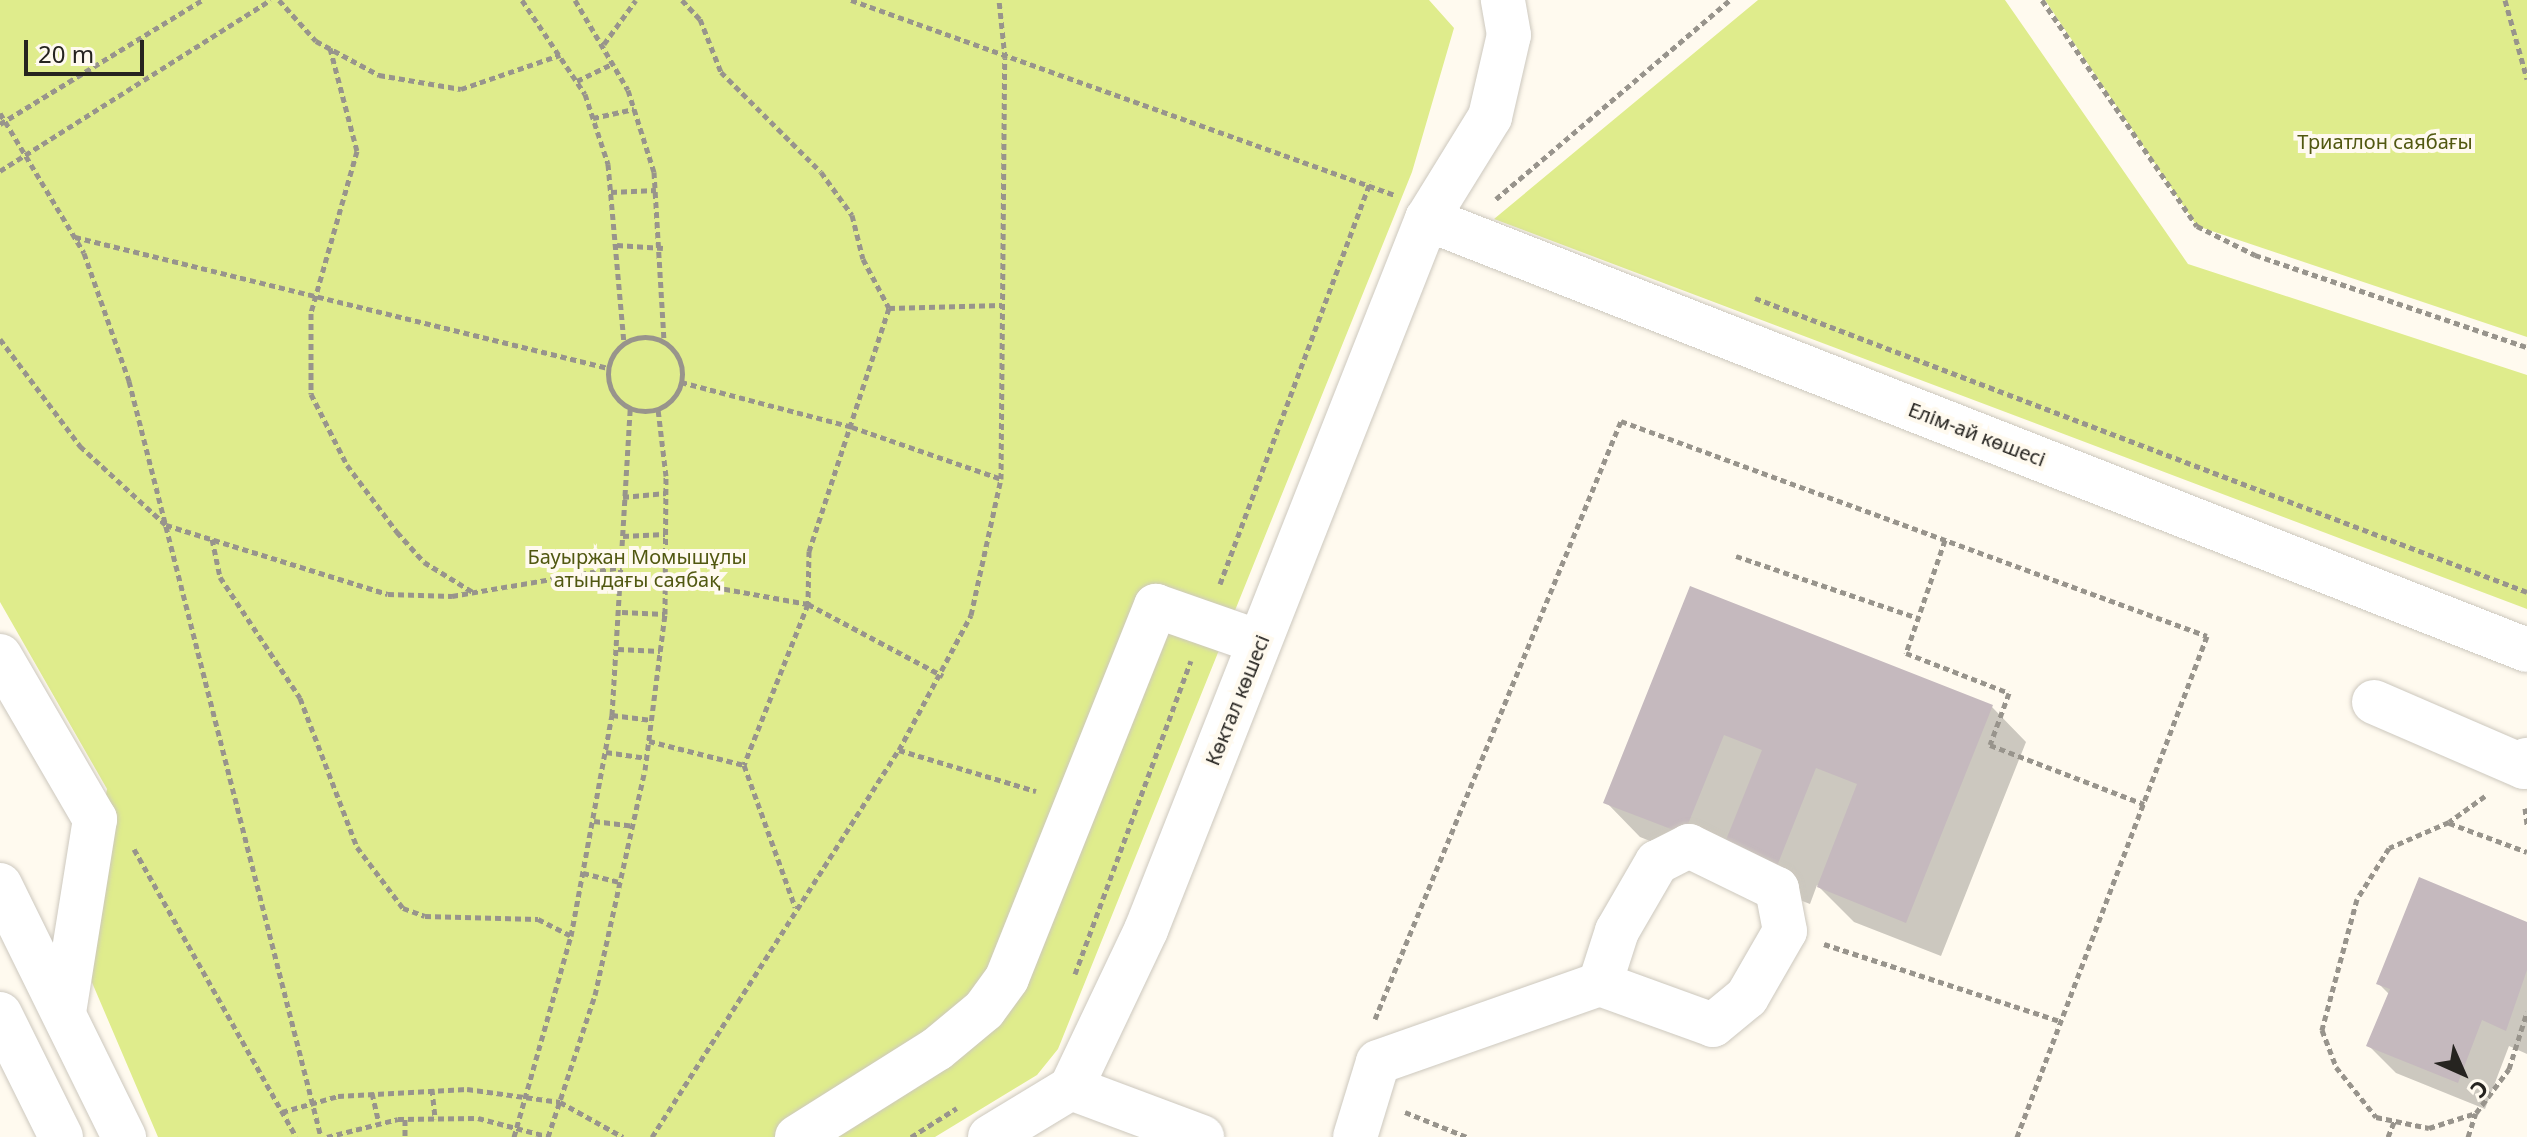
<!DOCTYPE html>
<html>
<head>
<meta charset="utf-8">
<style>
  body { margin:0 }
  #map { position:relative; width:2527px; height:1137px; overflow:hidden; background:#fffaef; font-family:"Noto Sans",sans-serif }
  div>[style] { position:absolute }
  .green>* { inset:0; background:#dfec8c }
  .shadow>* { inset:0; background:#0003 }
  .building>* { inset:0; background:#c5b9be }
  .path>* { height:5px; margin-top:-2.5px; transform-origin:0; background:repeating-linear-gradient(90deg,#98948c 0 6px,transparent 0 10px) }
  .path>.ring { margin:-2.5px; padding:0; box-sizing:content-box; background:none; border:5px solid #98948c; border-radius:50% }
  .roads { filter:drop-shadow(0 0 2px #cdc8be) drop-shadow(0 0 2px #cdc8be) }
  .minor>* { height:44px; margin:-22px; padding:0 22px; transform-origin:22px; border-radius:22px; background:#fff }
  .major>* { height:44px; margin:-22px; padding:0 22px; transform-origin:22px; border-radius:22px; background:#fff }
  span { translate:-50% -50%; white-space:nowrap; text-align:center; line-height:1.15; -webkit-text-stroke:8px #fffaef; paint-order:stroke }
  .park-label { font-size:20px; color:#515811 }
  .street-label { font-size:20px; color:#262420 }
  .north { position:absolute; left:2423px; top:1033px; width:80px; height:80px; -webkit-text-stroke:6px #fffaef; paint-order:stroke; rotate:135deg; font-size:22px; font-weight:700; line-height:32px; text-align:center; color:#262420 }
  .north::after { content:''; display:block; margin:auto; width:28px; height:36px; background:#262420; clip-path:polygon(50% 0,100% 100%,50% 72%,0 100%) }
  .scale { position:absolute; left:24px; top:40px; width:120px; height:36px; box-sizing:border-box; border:4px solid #262420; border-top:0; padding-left:10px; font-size:24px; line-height:28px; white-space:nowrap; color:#262420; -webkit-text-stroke:6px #fffaef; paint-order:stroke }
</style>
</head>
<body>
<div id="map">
  <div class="green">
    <i style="clip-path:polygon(0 0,1429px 0,1454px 28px,1412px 172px,1058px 1049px,1037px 1075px,935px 1137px,158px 1137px,76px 945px,107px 789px,0 602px)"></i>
    <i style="clip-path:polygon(1758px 0,2005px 0,2188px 264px,2527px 375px,2527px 609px,1494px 219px)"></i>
    <i style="clip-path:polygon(2045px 0,2527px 0,2527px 337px,2197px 226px)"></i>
  </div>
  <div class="shadow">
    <i style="clip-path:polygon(1691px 588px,1992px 707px,2026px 742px,1941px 956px,1854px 922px,1817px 885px,1810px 904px,1640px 837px,1606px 802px)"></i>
    <i style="clip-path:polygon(2527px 924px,2527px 1054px,2509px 1046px,2485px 1109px,2396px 1073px,2369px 1046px,2390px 995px,2378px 983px)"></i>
  </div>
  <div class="building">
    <i style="clip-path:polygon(1690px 586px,1993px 705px,1906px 923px,1817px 887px,1857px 784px,1816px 768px,1775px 871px,1722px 850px,1762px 750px,1724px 735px,1684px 834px,1603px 803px)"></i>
    <i style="clip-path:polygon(2419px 877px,2527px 922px,2527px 970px,2506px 1031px,2482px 1020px,2458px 1083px,2366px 1046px,2390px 989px,2376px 984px)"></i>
  </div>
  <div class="path">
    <i style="left:279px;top:0;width:55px;rotate:47.9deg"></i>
    <i style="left:316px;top:41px;width:72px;rotate:28.4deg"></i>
    <i style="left:379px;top:75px;width:83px;rotate:9.7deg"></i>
    <i style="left:461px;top:89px;width:105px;rotate:-19deg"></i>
    <i style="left:522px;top:0;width:113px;rotate:56.2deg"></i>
    <i style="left:585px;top:94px;width:74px;rotate:71.8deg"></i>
    <i style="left:608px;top:164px;width:180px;rotate:84.9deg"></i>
    <i style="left:575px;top:0;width:104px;rotate:59.5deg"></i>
    <i style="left:628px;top:90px;width:86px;rotate:72.4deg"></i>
    <i style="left:654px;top:172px;width:170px;rotate:86.6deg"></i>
    <i style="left:682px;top:0;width:26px;rotate:47deg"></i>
    <i style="left:700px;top:19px;width:57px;rotate:68.4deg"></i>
    <i style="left:721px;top:72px;width:141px;rotate:45deg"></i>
    <i style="left:821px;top:172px;width:53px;rotate:54.2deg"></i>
    <i style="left:852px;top:215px;width:45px;rotate:76deg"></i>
    <i style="left:863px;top:259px;width:55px;rotate:62deg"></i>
    <i style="left:889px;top:308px;width:256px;rotate:108.2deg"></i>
    <i style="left:809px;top:551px;width:53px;rotate:91.1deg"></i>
    <i style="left:808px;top:604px;width:173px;rotate:111.7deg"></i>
    <i style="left:851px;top:0;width:578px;rotate:19.72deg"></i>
    <i style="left:2042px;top:0;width:274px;rotate:55.6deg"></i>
    <i style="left:2197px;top:226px;width:65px;rotate:26.6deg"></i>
    <i style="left:2255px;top:255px;width:287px;rotate:18.7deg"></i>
    <i style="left:2505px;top:0;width:82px;rotate:74.4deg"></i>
    <i style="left:604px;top:44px;width:54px;rotate:-54deg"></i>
    <i style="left:330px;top:48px;width:106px;rotate:75.3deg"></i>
    <i style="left:357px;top:151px;width:168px;rotate:105.9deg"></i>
    <i style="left:311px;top:313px;width:81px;rotate:90deg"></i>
    <i style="left:311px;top:394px;width:80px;rotate:63.1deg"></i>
    <i style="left:347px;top:465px;width:84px;rotate:53.3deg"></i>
    <i style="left:397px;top:532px;width:40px;rotate:48deg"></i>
    <i style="left:424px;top:562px;width:57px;rotate:31.5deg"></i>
    <i style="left:577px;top:81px;width:41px;rotate:-25.9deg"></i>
    <i style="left:0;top:113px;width:163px;rotate:59deg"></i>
    <i style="left:84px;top:253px;width:136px;rotate:70.6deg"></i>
    <i style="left:129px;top:381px;width:780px;rotate:75.75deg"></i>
    <i style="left:593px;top:118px;width:42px;rotate:-12.4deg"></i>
    <i style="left:0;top:124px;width:237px;rotate:-31.5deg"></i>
    <i style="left:0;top:171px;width:320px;rotate:-32.3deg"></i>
    <i style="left:611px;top:192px;width:45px;rotate:-2.5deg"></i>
    <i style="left:1496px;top:199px;width:307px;rotate:-40.4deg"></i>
    <i style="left:75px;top:237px;width:549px;rotate:13.81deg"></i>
    <i style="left:617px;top:245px;width:46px;rotate:3.7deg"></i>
    <i style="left:1755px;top:298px;width:826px;rotate:20.85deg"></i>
    <i style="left:889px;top:308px;width:112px;rotate:-1.5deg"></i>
    <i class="ring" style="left:608px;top:337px;width:69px;height:69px"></i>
    <i style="left:0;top:339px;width:134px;rotate:53.2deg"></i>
    <i style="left:80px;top:446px;width:117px;rotate:42.6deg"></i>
    <i style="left:166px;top:525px;width:232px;rotate:17.3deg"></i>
    <i style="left:388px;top:594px;width:64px;rotate:1.8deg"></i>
    <i style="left:452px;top:596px;width:172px;rotate:-9.7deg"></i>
    <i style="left:681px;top:382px;width:177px;rotate:14.7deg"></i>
    <i style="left:852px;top:427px;width:158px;rotate:19.2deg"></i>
    <i style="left:623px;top:497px;width:43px;rotate:-5.3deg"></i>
    <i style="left:623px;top:536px;width:42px;rotate:-2.7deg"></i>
    <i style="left:212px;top:539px;width:39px;rotate:78deg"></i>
    <i style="left:220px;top:577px;width:145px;rotate:56.5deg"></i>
    <i style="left:300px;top:698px;width:160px;rotate:69.1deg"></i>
    <i style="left:357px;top:847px;width:76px;rotate:53deg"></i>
    <i style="left:403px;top:908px;width:23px;rotate:20deg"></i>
    <i style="left:425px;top:916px;width:113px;rotate:1.5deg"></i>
    <i style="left:538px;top:919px;width:37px;rotate:27deg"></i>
    <i style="left:1945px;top:540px;width:120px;rotate:109deg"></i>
    <i style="left:1906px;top:653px;width:110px;rotate:21.2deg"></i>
    <i style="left:2009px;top:693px;width:55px;rotate:110.1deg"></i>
    <i style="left:1990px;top:745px;width:165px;rotate:21deg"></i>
    <i style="left:1736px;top:556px;width:192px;rotate:18.8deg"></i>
    <i style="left:665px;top:578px;width:145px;rotate:10.3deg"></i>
    <i style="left:808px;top:604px;width:153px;rotate:28.1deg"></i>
    <i style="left:1220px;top:584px;width:430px;rotate:-69.5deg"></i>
    <i style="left:622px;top:612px;width:43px;rotate:2.7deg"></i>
    <i style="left:618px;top:649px;width:42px;rotate:2.7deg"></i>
    <i style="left:612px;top:715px;width:40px;rotate:7.1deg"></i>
    <i style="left:649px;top:741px;width:98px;rotate:14.2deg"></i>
    <i style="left:744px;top:765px;width:151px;rotate:70.2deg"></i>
    <i style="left:899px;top:750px;width:143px;rotate:16.7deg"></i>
    <i style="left:606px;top:752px;width:41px;rotate:8.3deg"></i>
    <i style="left:2485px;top:796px;width:44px;rotate:144.2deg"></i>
    <i style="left:2449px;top:822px;width:65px;rotate:156.6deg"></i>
    <i style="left:2389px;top:848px;width:60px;rotate:122.1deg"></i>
    <i style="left:2357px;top:899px;width:136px;rotate:105deg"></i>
    <i style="left:2322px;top:1030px;width:40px;rotate:69deg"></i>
    <i style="left:2336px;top:1067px;width:64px;rotate:51.3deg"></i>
    <i style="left:2376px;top:1117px;width:54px;rotate:11.7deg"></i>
    <i style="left:2429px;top:1128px;width:49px;rotate:-17.7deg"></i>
    <i style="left:2476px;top:1113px;width:55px;rotate:-53.1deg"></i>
    <i style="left:2509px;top:1069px;width:60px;rotate:-72.5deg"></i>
    <i style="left:2525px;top:808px;width:17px;rotate:83deg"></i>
    <i style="left:594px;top:821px;width:39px;rotate:7deg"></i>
    <i style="left:2449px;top:823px;width:83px;rotate:20.4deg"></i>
    <i style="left:134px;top:849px;width:330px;rotate:60.6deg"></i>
    <i style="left:583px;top:873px;width:38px;rotate:14deg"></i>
    <i style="left:1824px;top:944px;width:250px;rotate:18.1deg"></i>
    <i style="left:1075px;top:974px;width:334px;rotate:-69.7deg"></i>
    <i style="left:1375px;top:1019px;width:647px;rotate:-67.64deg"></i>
    <i style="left:1621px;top:421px;width:624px;rotate:20.15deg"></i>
    <i style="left:2207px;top:636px;width:536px;rotate:110.77deg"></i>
    <i style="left:432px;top:1089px;width:30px;rotate:84deg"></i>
    <i style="left:372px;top:1093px;width:31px;rotate:77deg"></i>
    <i style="left:282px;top:1112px;width:58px;rotate:-15.9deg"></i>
    <i style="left:338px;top:1096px;width:129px;rotate:-3.1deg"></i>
    <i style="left:467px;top:1089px;width:94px;rotate:8deg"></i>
    <i style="left:560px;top:1102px;width:72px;rotate:29.1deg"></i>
    <i style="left:1405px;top:1112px;width:67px;rotate:22deg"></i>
    <i style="left:405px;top:1119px;width:18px;rotate:90deg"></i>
    <i style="left:327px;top:1137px;width:73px;rotate:-14.2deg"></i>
    <i style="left:398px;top:1119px;width:80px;rotate:-0.7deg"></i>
    <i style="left:478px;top:1118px;width:74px;rotate:14.8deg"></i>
    <i style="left:514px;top:1137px;width:209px;rotate:-74.2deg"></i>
    <i style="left:571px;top:936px;width:225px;rotate:-79.5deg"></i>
    <i style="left:612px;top:715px;width:307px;rotate:-86.6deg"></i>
    <i style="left:548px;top:1137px;width:150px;rotate:-71.7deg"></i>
    <i style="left:595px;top:995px;width:230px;rotate:-77.5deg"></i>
    <i style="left:645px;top:770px;width:157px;rotate:-82.7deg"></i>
    <i style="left:665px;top:614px;width:138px;rotate:-89.6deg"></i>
    <i style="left:666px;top:476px;width:67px;rotate:-96.8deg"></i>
    <i style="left:652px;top:1137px;width:459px;rotate:-57.5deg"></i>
    <i style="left:899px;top:750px;width:153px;rotate:-61.9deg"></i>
    <i style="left:971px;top:615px;width:139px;rotate:-77.6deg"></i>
    <i style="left:1001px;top:479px;width:421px;rotate:-89.5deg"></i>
    <i style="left:1005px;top:58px;width:58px;rotate:-95.9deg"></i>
    <i style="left:911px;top:1137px;width:54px;rotate:-32.2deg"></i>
    <i style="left:2388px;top:1137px;width:18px;rotate:-68deg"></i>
    <i style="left:2468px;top:1137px;width:25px;rotate:-72deg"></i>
  </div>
  <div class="roads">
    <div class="minor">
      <i style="left:1427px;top:219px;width:1181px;rotate:21.4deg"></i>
      <i style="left:0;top:656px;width:189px;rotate:59.8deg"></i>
      <i style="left:95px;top:819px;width:190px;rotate:99.1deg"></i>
      <i style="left:2374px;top:702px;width:163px;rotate:23.4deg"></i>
      <i style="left:2524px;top:767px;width:8px;rotate:-67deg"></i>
      <i style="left:1071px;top:1088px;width:140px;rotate:20.5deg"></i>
      <i style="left:797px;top:1137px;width:165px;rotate:-32.2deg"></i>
      <i style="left:937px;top:1049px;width:61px;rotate:-39.7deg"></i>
      <i style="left:984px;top:1010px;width:39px;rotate:-54deg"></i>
      <i style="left:1007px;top:978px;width:401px;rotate:-68.2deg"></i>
      <i style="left:1156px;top:606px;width:109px;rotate:19.3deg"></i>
      <i style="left:990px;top:1137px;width:95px;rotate:-31.2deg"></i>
      <i style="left:1071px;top:1088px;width:175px;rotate:-64.6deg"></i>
      <i style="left:1146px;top:930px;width:765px;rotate:-68.44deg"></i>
      <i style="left:1427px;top:219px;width:120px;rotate:-58.3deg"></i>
      <i style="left:1490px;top:117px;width:84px;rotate:-77deg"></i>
      <i style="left:1509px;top:35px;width:36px;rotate:-100deg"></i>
      <i style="left:1355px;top:1137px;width:78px;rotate:-73deg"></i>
      <i style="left:1378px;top:1062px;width:235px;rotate:-19.4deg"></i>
      <i style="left:1600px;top:984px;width:120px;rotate:19.9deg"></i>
      <i style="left:1713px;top:1025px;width:44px;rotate:-39.5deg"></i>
      <i style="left:1747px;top:997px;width:76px;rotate:-60.1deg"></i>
      <i style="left:1785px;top:931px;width:43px;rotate:-100.8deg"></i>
      <i style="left:1777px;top:889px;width:98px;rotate:-154deg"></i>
      <i style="left:1689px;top:846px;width:36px;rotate:153deg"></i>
      <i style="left:1657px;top:862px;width:80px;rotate:120.1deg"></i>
      <i style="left:1617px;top:931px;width:56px;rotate:107.8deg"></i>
    </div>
    <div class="major">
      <i style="left:0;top:885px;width:281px;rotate:63.8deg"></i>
      <i style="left:0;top:1014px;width:137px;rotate:63.6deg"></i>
    </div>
  </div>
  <div class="park-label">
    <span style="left:2385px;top:141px">Триатлон саябағы</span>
    <span style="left:637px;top:568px">Бауыржан Момышұлы<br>атындағы саябақ</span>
  </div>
  <div class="street-label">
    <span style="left:1977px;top:434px;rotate:21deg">Елім-ай көшесі</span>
    <span style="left:1237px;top:700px;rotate:-68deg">Көктал көшесі</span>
  </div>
  <div class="north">С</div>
  <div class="scale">20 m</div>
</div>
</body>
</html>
